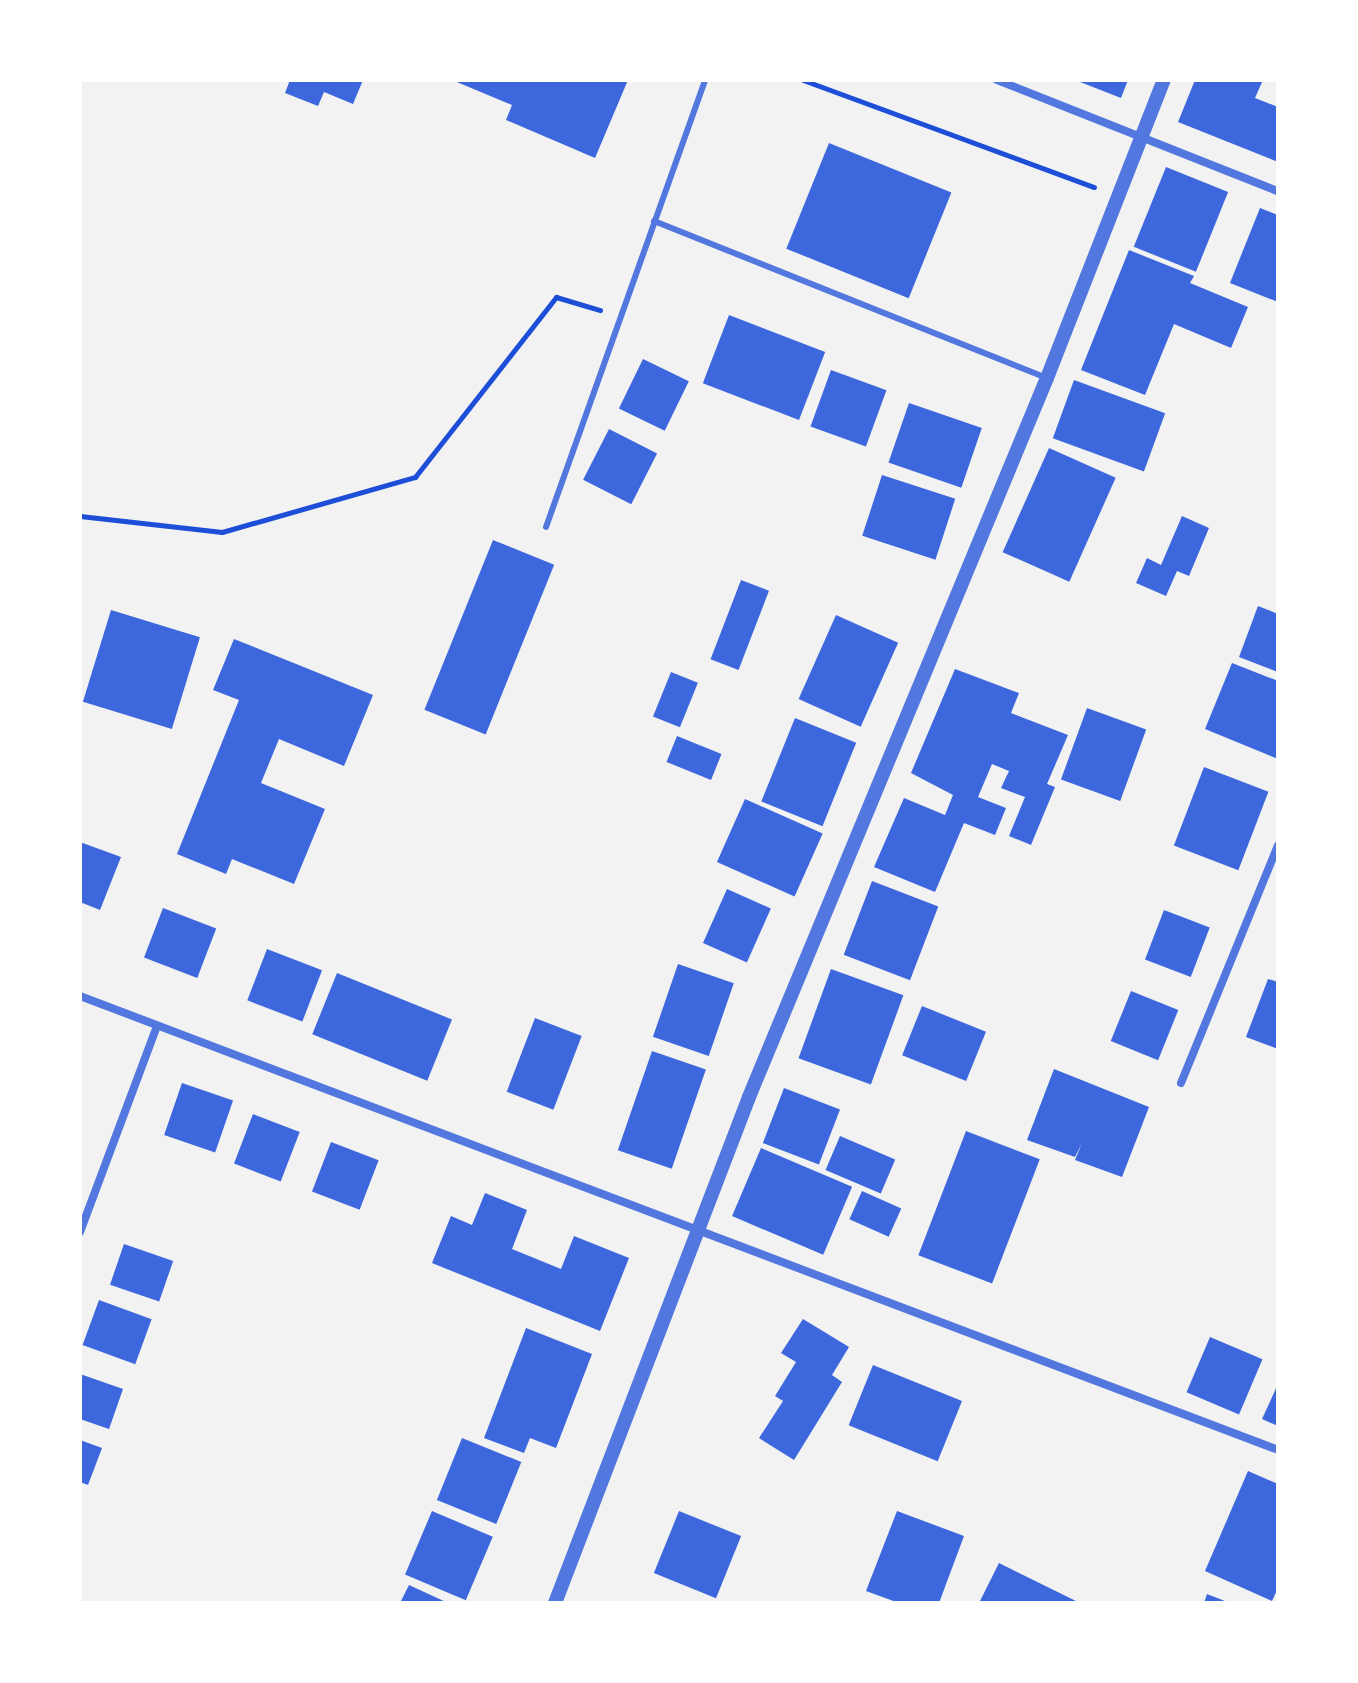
<!DOCTYPE html>
<html>
<head>
<meta charset="utf-8">
<style>
  body { margin:0 }
  #map { position:relative; width:1358px; height:1683px; overflow:hidden; background:#f2f2f2; font-family:Ubuntu,sans-serif }
  div>[style] { position:absolute }
  .building>* { inset:0; background:#3d67dc; transform-origin:0 0 }
  .path>* { height:5px; margin:-2.5px; padding:0 2.5px; transform-origin:2.5px; border-radius:2.5px; background:#1d4ed8 }
  .service>* { height:6px; margin:-3px; padding:0 3px; transform-origin:3px; border-radius:3px; background:#5277de }
  .minor>* { height:8px; margin:-4px; padding:0 4px; transform-origin:4px; border-radius:4px; background:#5277de }
  .tertiary>* { height:14px; margin:-7px; padding:0 7px; transform-origin:7px; border-radius:7px; background:#5277de }
  span { translate:-50% -50%; white-space:nowrap; text-align:center; line-height:1.15; -webkit-text-stroke:7px #fff; paint-order:stroke }
  .frame { position:absolute; inset:0; border:82px solid #fff; pointer-events:none }
</style>
</head>
<body>
<div id="map">
  <div class="building">
    <i style="clip-path:polygon(290px 80px,363px 80px,353px 104px,324px 92px,318px 106px,285px 93px)"></i>
    <i style="clip-path:polygon(452px 80px,628px 80px,595px 158px,506px 120px,512px 105px)"></i>
    <i style="clip-path:polygon(1075px 80px,1128px 80px,1121px 98px)"></i>
    <i style="clip-path:polygon(1195px 80px,1263px 80px,1255px 98px,1278px 107px,1278px 162px,1178px 122px)"></i>
    <i style="left:829px;top:143px;width:132px;height:114px;rotate:22deg"></i>
    <i style="left:1166px;top:167px;width:67px;height:86px;rotate:22deg"></i>
    <i style="clip-path:polygon(1260px 208px,1278px 215px,1278px 302px,1230px 283px)"></i>
    <i style="clip-path:polygon(1129px 250px,1194px 276px,1190px 283px,1248px 307px,1231px 348px,1174px 324px,1145px 395px,1081px 370px)"></i>
    <i style="left:729px;top:315px;width:103px;height:73px;rotate:21deg"></i>
    <i style="left:643px;top:359px;width:51px;height:55px;rotate:26deg"></i>
    <i style="left:831px;top:370px;width:59px;height:60px;rotate:20deg"></i>
    <i style="left:1074px;top:380px;width:97px;height:62px;rotate:20deg"></i>
    <i style="left:909px;top:403px;width:77px;height:63px;rotate:19deg"></i>
    <i style="left:609px;top:429px;width:54px;height:57px;rotate:27deg"></i>
    <i style="left:1049px;top:448px;width:73px;height:114px;rotate:24deg"></i>
    <i style="left:882px;top:475px;width:77px;height:64px;rotate:18deg"></i>
    <i style="clip-path:polygon(1182px 516px,1209px 528px,1189px 576px,1177px 571px,1166px 596px,1136px 583px,1147px 558px,1161px 565px)"></i>
    <i style="left:493px;top:540px;width:66px;height:183px;rotate:22deg"></i>
    <i style="left:741px;top:580px;width:30px;height:85px;rotate:21deg"></i>
    <i style="clip-path:polygon(1258px 606px,1278px 614px,1278px 672px,1239px 657px)"></i>
    <i style="left:111px;top:610px;width:93px;height:96px;rotate:17deg"></i>
    <i style="left:836px;top:615px;width:68px;height:92px;rotate:24deg"></i>
    <i style="clip-path:polygon(234px 639px,373px 695px,344px 766px,279px 739px,261px 783px,325px 809px,294px 884px,232px 859px,226px 874px,177px 854px,239px 700px,213px 690px)"></i>
    <i style="clip-path:polygon(1232px 663px,1278px 681px,1278px 759px,1205px 729px)"></i>
    <i style="clip-path:polygon(955px 669px,1019px 693px,1011px 713px,1068px 735px,1047px 784px,1055px 787px,1031px 845px,1009px 836px,1025px 797px,1001px 788px,1009px 771px,992px 764px,978px 797px,1006px 808px,995px 835px,964px 823px,935px 892px,874px 867px,904px 798px,945px 815px,953px 795px,911px 773px)"></i>
    <i style="left:671px;top:672px;width:29px;height:48px;rotate:22deg"></i>
    <i style="left:1087px;top:708px;width:63px;height:76px;rotate:20deg"></i>
    <i style="left:795px;top:718px;width:66px;height:90px;rotate:22deg"></i>
    <i style="left:677px;top:736px;width:48px;height:28px;rotate:22deg"></i>
    <i style="left:1204px;top:767px;width:69px;height:84px;rotate:21deg"></i>
    <i style="left:745px;top:799px;width:85px;height:69px;rotate:24deg"></i>
    <i style="clip-path:polygon(80px 842px,121px 857px,100px 910px,80px 902px)"></i>
    <i style="left:872px;top:881px;width:71px;height:79px;rotate:21deg"></i>
    <i style="left:727px;top:889px;width:48px;height:59px;rotate:24deg"></i>
    <i style="left:163px;top:908px;width:57px;height:53px;rotate:21deg"></i>
    <i style="left:1164px;top:910px;width:49px;height:53px;rotate:21deg"></i>
    <i style="left:267px;top:949px;width:59px;height:55px;rotate:21deg"></i>
    <i style="left:678px;top:964px;width:59px;height:77px;rotate:19deg"></i>
    <i style="left:831px;top:969px;width:77px;height:95px;rotate:20deg"></i>
    <i style="left:337px;top:973px;width:124px;height:66px;rotate:22deg"></i>
    <i style="clip-path:polygon(1268px 979px,1278px 982px,1278px 1049px,1246px 1037px)"></i>
    <i style="left:1131px;top:991px;width:51px;height:54px;rotate:22deg"></i>
    <i style="left:922px;top:1006px;width:69px;height:53px;rotate:22deg"></i>
    <i style="left:535px;top:1018px;width:50px;height:79px;rotate:21deg"></i>
    <i style="left:652px;top:1051px;width:57px;height:105px;rotate:19deg"></i>
    <i style="clip-path:polygon(1054px 1069px,1149px 1107px,1122px 1177px,1075px 1160px,1082px 1143px,1075px 1157px,1027px 1140px)"></i>
    <i style="left:182px;top:1083px;width:54px;height:55px;rotate:19deg"></i>
    <i style="left:784px;top:1088px;width:60px;height:59px;rotate:21deg"></i>
    <i style="left:253px;top:1114px;width:50px;height:53px;rotate:21deg"></i>
    <i style="left:966px;top:1131px;width:79px;height:133px;rotate:21deg"></i>
    <i style="left:840px;top:1136px;width:60px;height:37px;rotate:23deg"></i>
    <i style="left:331px;top:1142px;width:51px;height:53px;rotate:21deg"></i>
    <i style="left:761px;top:1148px;width:99px;height:74px;rotate:23deg"></i>
    <i style="left:862px;top:1191px;width:43px;height:31px;rotate:24deg"></i>
    <i style="clip-path:polygon(485px 1193px,527px 1210px,512px 1249px,561px 1269px,574px 1236px,629px 1258px,600px 1331px,432px 1263px,451px 1216px,472px 1225px)"></i>
    <i style="left:124px;top:1244px;width:52px;height:43px;rotate:19deg"></i>
    <i style="left:99px;top:1300px;width:56px;height:48px;rotate:20deg"></i>
    <i style="clip-path:polygon(803px 1319px,849px 1347px,832px 1375px,842px 1382px,794px 1460px,759px 1438px,783px 1401px,775px 1396px,796px 1362px,781px 1353px)"></i>
    <i style="clip-path:polygon(526px 1328px,592px 1354px,556px 1448px,530px 1438px,524px 1453px,484px 1438px)"></i>
    <i style="left:1210px;top:1337px;width:57px;height:60px;rotate:23deg"></i>
    <i style="left:873px;top:1365px;width:96px;height:65px;rotate:22deg"></i>
    <i style="clip-path:polygon(80px 1374px,123px 1389px,109px 1429px,80px 1419px)"></i>
    <i style="clip-path:polygon(1278px 1384px,1278px 1426px,1262px 1419px)"></i>
    <i style="left:462px;top:1438px;width:64px;height:67px;rotate:22deg"></i>
    <i style="clip-path:polygon(80px 1440px,102px 1448px,88px 1485px,80px 1482px)"></i>
    <i style="clip-path:polygon(1248px 1471px,1278px 1484px,1278px 1588px,1272px 1601px,1205px 1571px)"></i>
    <i style="left:432px;top:1511px;width:66px;height:69px;rotate:23deg"></i>
    <i style="left:679px;top:1511px;width:67px;height:67px;rotate:22deg"></i>
    <i style="clip-path:polygon(897px 1511px,964px 1536px,939px 1603px,899px 1603px,866px 1591px)"></i>
    <i style="clip-path:polygon(999px 1563px,1080px 1603px,979px 1603px)"></i>
    <i style="clip-path:polygon(409px 1585px,448px 1603px,400px 1603px)"></i>
    <i style="clip-path:polygon(1207px 1594px,1230px 1603px,1204px 1603px)"></i>
  </div>
  <div class="path">
    <i style="left:803px;top:80px;width:310px;rotate:20.2deg"></i>
    <i style="left:80px;top:516px;width:143px;rotate:6.4deg"></i>
    <i style="left:222px;top:532px;width:201px;rotate:-15.9deg"></i>
    <i style="left:415px;top:477px;width:229px;rotate:-51.9deg"></i>
    <i style="left:556px;top:297px;width:46px;rotate:16.5deg"></i>
  </div>
  <div class="service">
    <i style="left:654px;top:221px;width:423px;rotate:21.8deg"></i>
    <i style="left:546px;top:527px;width:474px;rotate:-70.4deg"></i>
  </div>
  <div class="minor">
    <i style="left:997px;top:80px;width:302px;rotate:21.6deg"></i>
    <i style="left:80px;top:996px;width:1281px;rotate:20.75deg"></i>
    <i style="left:1181px;top:1083px;width:257px;rotate:-67.8deg"></i>
    <i style="left:80px;top:1232px;width:220px;rotate:-69.5deg"></i>
  </div>
  <div class="tertiary">
    <i style="left:555px;top:1603px;width:542px;rotate:-69.02deg"></i>
    <i style="left:749px;top:1097px;width:778px;rotate:-67.49deg"></i>
    <i style="left:1047px;top:378px;width:320px;rotate:-68.6deg"></i>
  </div>
  <div class="frame"></div>
</div>
</body>
</html>
